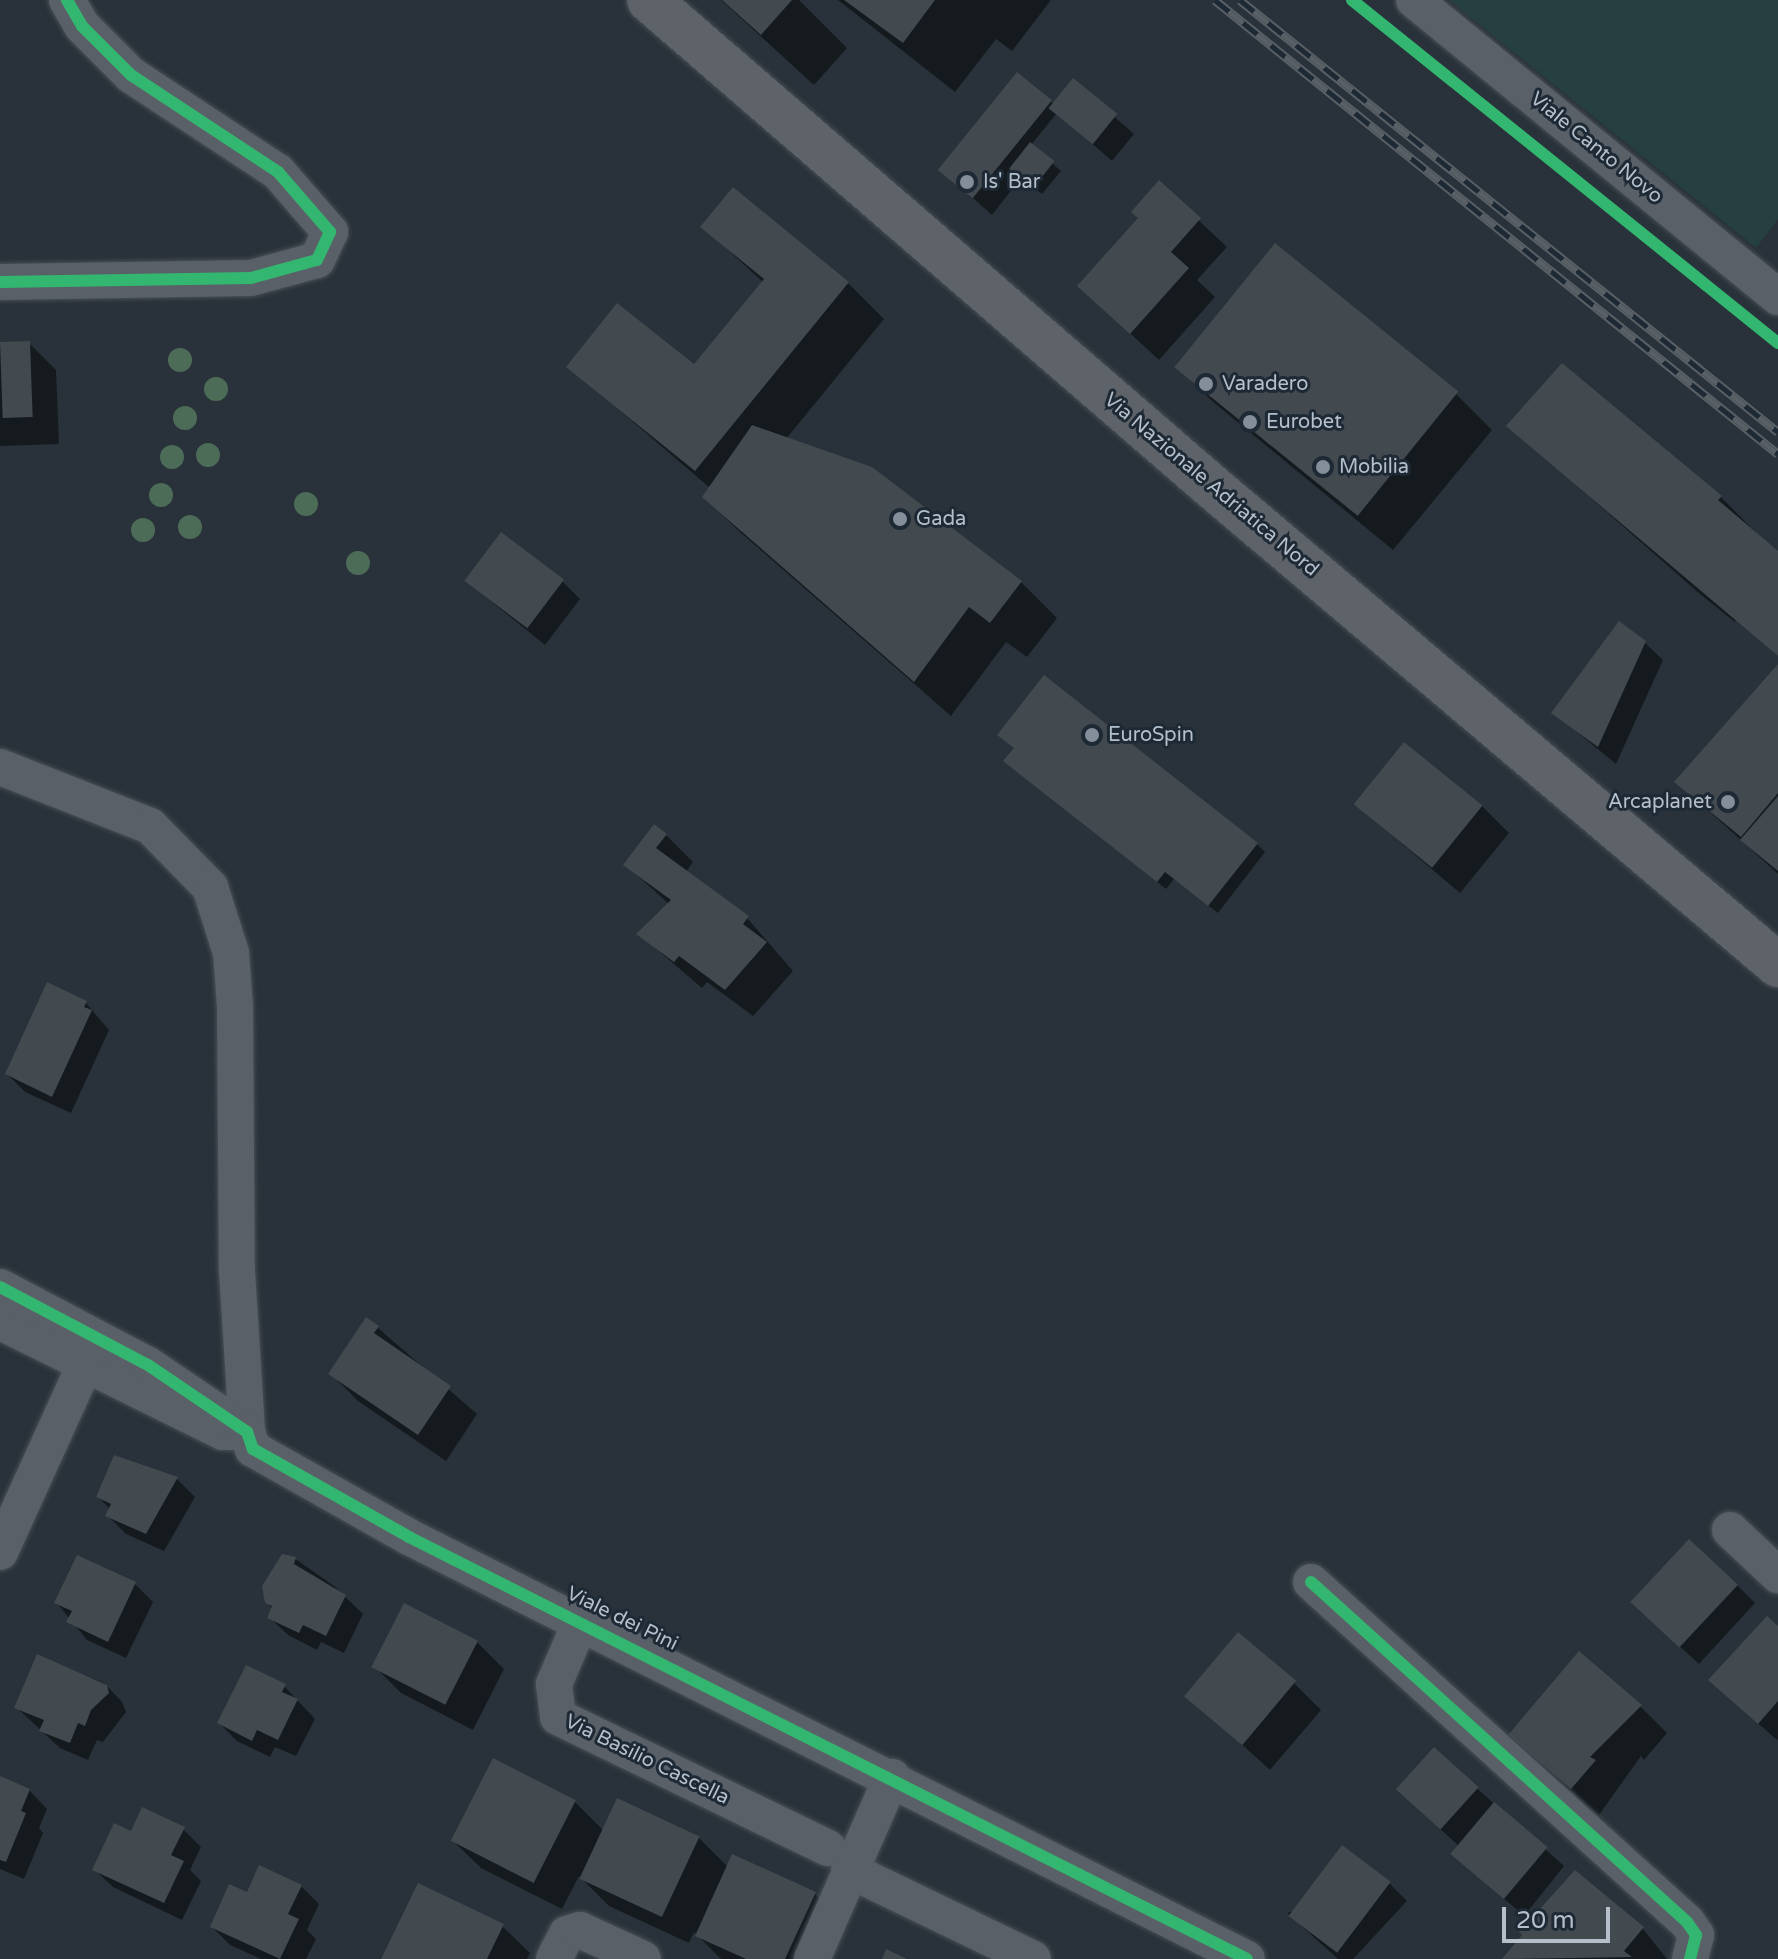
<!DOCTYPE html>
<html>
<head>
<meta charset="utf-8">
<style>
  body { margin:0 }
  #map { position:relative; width:1778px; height:1959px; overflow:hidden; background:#29323a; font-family:"Varela Round",sans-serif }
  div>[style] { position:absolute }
  .green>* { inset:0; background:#263f40 }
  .shadow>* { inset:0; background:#0007 }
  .building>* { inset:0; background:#42494f; transform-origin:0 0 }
  .roads { filter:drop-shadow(0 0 2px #484e54) drop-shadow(0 0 2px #484e54) }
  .minor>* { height:36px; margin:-18px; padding:0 18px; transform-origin:18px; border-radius:18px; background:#5a6067 }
  .major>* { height:44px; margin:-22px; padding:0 22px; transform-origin:22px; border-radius:22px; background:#5d6368 }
  .rail>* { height:9px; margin-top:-4.5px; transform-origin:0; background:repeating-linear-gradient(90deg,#1d2935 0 18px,#585f65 0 36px); box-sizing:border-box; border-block:2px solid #585f65 }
  .cycleway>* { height:12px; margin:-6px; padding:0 6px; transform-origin:6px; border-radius:6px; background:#33b770 }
  .trees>* { width:24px; height:24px; margin:-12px; border-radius:50%; background:#4d6c58 }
  .dots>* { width:22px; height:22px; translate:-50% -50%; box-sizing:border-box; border:4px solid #1d2935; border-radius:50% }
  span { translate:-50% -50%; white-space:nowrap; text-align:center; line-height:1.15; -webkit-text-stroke:6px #1d2935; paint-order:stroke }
  .street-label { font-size:20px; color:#b4bfca }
  .poi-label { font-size:20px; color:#b4bfca }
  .left { translate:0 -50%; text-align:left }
  .right { translate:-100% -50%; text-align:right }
  .scale { position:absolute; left:1502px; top:1907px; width:108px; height:36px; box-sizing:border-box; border:4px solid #b4bfca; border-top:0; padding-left:10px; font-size:24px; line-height:28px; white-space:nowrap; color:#b4bfca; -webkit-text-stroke:6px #1d2935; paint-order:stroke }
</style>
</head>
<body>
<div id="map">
  <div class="green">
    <i style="clip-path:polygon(1449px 0,1778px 0,1778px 219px,1756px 248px)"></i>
  </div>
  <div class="shadow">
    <i style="clip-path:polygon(721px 0,799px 0,847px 48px,814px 85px)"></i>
    <i style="clip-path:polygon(838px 0,1051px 0,1012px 51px,996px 39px,955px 92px)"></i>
    <i style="clip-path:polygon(1017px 75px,1054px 104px,1073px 80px,1134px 134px,1112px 161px,1057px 113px,1031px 145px,1061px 171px,1042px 194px,1021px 178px,992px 215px,940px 169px)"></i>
    <i style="clip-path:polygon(1159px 183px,1227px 247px,1197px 280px,1215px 297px,1159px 360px,1079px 286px,1140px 218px)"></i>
    <i style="clip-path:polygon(703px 227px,848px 283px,884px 319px,786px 439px,1021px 582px,1057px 618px,1027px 657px,1006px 642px,951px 716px,740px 532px,704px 497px,710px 488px,568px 366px,694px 367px,764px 283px)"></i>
    <i style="clip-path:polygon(29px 343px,56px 370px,59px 444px,0 446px,0 344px)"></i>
    <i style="clip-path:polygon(1176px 366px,1456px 394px,1492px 430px,1393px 550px,1212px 401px)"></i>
    <i style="clip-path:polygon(1563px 366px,1721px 497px,1778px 555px,1778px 656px,1737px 619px,1735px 622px,1701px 595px,1509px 426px)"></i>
    <i style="clip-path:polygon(466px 581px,562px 581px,580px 599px,545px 645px)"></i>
    <i style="clip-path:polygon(1644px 642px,1663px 660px,1616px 764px,1554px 713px)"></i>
    <i style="clip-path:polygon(1778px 667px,1778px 874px,1677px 782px)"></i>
    <i style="clip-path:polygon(1006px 761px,1257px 844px,1265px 852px,1218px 913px,1174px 879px,1166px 889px)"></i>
    <i style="clip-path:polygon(1356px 805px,1482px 806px,1509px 833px,1460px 893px)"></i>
    <i style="clip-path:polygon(666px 835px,693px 862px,686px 872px,747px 918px,793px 971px,753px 1016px,707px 982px,702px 988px,639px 934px,669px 904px,626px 865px)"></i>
    <i style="clip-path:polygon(86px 1003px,109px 1030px,71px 1113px,25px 1092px,7px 1074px)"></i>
    <i style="clip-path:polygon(378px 1328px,477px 1414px,446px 1461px,358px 1401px,331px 1374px)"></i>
    <i style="clip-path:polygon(115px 1458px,177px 1479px,195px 1497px,164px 1551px,126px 1534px,108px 1516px,110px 1509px,98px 1497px)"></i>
    <i style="clip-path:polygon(283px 1556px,297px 1560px,334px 1586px,363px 1614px,344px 1653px,321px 1642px,317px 1650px,288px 1635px,269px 1617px,273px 1609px,266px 1602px)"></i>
    <i style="clip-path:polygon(135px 1584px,153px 1602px,126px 1658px,87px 1640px,56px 1602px)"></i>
    <i style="clip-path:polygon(1737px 1585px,1755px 1603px,1699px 1664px,1651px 1620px)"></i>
    <i style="clip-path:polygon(1778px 1628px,1778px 1739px,1777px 1740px,1729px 1698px)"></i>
    <i style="clip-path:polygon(477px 1642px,504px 1669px,473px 1730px,401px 1693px,374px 1666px)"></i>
    <i style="clip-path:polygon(38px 1656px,104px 1683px,122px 1702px,126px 1712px,103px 1742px,97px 1740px,88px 1760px,60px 1748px,17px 1708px)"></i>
    <i style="clip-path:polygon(1294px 1683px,1321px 1710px,1270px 1770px,1186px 1694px)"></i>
    <i style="clip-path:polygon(284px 1686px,315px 1719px,296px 1756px,275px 1747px,270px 1757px,237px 1741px,219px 1723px)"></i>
    <i style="clip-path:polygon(1640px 1706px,1667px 1733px,1644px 1760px,1641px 1756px,1599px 1815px,1510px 1735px)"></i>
    <i style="clip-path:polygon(1434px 1750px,1564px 1866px,1524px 1916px,1454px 1855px,1460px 1847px,1416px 1807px)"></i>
    <i style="clip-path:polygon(494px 1761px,575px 1802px,604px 1831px,699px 1838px,728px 1867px,815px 1894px,842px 1921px,825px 1959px,721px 1959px,694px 1932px,689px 1943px,609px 1906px,579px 1876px,562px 1909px,481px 1868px,453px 1841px)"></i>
    <i style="clip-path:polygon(0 1779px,29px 1790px,47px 1809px,39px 1828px,43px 1833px,24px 1879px,0 1869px)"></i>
    <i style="clip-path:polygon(183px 1829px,201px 1847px,190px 1870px,201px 1881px,182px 1920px,113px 1887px,94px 1869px,132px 1834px)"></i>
    <i style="clip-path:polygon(1575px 1873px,1643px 1929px,1667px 1959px,1505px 1959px)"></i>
    <i style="clip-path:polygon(1389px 1883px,1407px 1901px,1353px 1959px,1338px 1959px,1287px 1913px)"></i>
    <i style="clip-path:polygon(301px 1886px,319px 1904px,307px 1930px,316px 1939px,306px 1959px,261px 1959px,230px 1945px,212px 1927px,248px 1894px)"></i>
    <i style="clip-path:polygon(502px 1926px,530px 1953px,527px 1959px,384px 1959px)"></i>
  </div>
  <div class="building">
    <i style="clip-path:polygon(722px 0,792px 0,761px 35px)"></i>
    <i style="clip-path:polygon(844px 0,935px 0,903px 43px)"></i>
    <i style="left:1017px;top:72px;width:45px;height:126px;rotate:39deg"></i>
    <i style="left:1073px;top:78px;width:57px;height:39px;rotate:39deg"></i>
    <i style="left:1030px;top:142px;width:31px;height:34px;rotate:38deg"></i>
    <i style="clip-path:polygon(1159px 180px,1201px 218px,1171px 252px,1189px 268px,1130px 334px,1077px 286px,1138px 218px,1131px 212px)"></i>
    <i style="clip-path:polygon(733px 187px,849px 282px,695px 471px,566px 367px,617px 303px,694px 364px,764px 279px,700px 227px)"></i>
    <i style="left:1275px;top:243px;width:236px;height:160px;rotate:39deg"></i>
    <i style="left:30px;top:341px;width:76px;height:30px;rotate:88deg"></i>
    <i style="clip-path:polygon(1562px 363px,1722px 496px,1718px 500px,1778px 551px,1778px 656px,1506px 426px)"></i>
    <i style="clip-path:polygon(752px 425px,872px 467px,1022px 581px,990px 623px,969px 607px,914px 682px,702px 497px)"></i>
    <i style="left:501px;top:532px;width:79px;height:61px;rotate:37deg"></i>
    <i style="clip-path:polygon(1619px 621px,1646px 641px,1598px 747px,1551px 713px)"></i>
    <i style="clip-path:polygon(1778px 664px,1778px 793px,1741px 837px,1674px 782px)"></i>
    <i style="clip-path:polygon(1044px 675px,1258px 843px,1208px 906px,1165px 872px,1157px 882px,1003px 761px,1014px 748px,997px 735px)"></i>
    <i style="left:1404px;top:742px;width:101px;height:80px;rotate:39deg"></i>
    <i style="clip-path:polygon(1778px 796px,1778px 871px,1740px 840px)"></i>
    <i style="clip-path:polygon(654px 824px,667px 834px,656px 848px,749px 916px,743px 924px,767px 942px,725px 990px,679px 956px,674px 962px,636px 934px,671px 900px,623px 865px)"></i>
    <i style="clip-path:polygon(47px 982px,87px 1001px,84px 1007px,92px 1010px,52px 1097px,5px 1074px)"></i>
    <i style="clip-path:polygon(366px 1317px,379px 1326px,374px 1333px,451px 1386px,418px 1435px,328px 1374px)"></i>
    <i style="clip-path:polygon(114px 1455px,178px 1477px,146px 1534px,105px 1516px,111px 1504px,96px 1497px)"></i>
    <i style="left:1689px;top:1539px;width:67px;height:86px;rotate:43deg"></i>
    <i style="clip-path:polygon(282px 1554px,296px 1557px,294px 1564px,346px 1595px,326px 1636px,303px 1625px,299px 1633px,267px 1618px,272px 1606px,265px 1603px,262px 1586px)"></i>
    <i style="clip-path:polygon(77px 1555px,136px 1582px,108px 1642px,66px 1622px,72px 1611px,54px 1603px)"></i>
    <i style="left:404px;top:1603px;width:83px;height:72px;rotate:27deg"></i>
    <i style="clip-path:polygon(1767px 1616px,1778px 1626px,1778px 1701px,1758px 1724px,1708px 1680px)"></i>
    <i style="left:1238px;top:1632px;width:76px;height:84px;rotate:40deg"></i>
    <i style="clip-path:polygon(1579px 1651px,1642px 1705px,1590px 1757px,1596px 1760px,1571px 1789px,1508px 1735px)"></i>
    <i style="clip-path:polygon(37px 1654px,107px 1685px,109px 1693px,91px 1710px,85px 1726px,78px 1723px,70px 1743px,39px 1731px,44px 1720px,14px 1708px)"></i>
    <i style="clip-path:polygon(246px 1665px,286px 1684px,282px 1692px,298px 1699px,278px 1740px,257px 1730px,252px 1741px,217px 1723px)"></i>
    <i style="left:1434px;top:1747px;width:60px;height:57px;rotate:42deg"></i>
    <i style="left:493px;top:1758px;width:93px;height:93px;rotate:27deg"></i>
    <i style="clip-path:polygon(0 1776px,30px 1789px,21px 1811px,26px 1813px,6px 1862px,0 1860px)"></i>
    <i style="left:617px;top:1798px;width:91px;height:89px;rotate:25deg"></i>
    <i style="left:1494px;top:1802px;width:70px;height:68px;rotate:40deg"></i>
    <i style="clip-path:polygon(142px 1807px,185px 1827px,171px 1855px,184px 1861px,164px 1903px,92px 1870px,114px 1823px,131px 1831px)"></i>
    <i style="left:1342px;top:1845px;width:61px;height:89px;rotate:37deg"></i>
    <i style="clip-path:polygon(732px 1854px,816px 1892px,785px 1959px,746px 1959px,695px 1936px)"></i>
    <i style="clip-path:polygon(259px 1865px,302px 1885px,288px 1914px,299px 1919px,280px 1959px,210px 1927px,229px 1884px,247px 1892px)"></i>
    <i style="clip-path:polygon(1575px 1870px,1644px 1927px,1624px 1951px,1632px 1957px,1502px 1959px,1522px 1935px,1519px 1932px)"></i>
    <i style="clip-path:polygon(418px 1883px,504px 1924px,487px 1959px,381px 1959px)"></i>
    <i style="clip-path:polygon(886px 1949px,907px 1959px,882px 1959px)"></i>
  </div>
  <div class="roads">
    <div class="minor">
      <i style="left:1414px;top:0;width:470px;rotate:39.2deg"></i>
      <i style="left:0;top:282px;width:251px;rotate:-0.9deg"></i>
      <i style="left:251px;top:278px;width:68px;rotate:-15.3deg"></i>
      <i style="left:317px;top:260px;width:31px;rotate:-65deg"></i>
      <i style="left:330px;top:232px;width:79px;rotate:-130.9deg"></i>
      <i style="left:278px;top:172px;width:176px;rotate:-146.6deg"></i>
      <i style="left:131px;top:75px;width:69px;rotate:-135deg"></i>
      <i style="left:82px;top:26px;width:30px;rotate:-120deg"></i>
      <i style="left:0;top:767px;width:161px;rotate:21.5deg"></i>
      <i style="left:150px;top:826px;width:86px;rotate:45.5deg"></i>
      <i style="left:210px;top:887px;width:69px;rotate:72.3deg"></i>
      <i style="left:231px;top:953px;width:53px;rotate:85.7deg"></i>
      <i style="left:235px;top:1006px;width:265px;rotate:89.6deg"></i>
      <i style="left:237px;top:1271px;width:161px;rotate:86.4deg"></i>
      <i style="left:247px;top:1432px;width:24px;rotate:180deg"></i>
      <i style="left:223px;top:1432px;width:249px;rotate:-153.7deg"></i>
      <i style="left:0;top:1287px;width:167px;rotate:27.8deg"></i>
      <i style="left:148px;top:1365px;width:120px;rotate:34.1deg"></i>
      <i style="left:247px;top:1432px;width:18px;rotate:71deg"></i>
      <i style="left:253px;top:1449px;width:179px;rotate:29.4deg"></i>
      <i style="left:409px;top:1537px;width:938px;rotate:26.73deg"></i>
      <i style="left:1730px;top:1530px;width:66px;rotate:43.2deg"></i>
      <i style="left:0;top:1552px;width:205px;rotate:-65.6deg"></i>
      <i style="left:1311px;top:1582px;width:507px;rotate:42.12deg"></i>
      <i style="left:1687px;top:1922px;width:16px;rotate:55deg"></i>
      <i style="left:1696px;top:1935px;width:25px;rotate:104deg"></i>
      <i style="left:581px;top:1621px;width:69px;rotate:113.2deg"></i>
      <i style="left:554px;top:1684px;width:33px;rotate:83deg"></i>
      <i style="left:558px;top:1717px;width:300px;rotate:25.9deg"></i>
      <i style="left:849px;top:1870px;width:204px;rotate:25.8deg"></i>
      <i style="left:554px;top:1959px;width:28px;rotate:-63deg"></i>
      <i style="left:567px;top:1934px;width:14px;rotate:-17deg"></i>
      <i style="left:580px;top:1930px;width:69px;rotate:24.7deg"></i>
      <i style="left:812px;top:1959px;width:199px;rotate:-66.3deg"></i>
    </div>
    <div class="major">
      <i style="left:649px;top:0;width:742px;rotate:40.84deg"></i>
      <i style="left:1210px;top:485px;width:744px;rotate:40.2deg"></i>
    </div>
  </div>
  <div class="rail">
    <i style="left:1215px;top:0;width:723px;rotate:38.88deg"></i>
    <i style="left:1240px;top:0;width:690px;rotate:38.76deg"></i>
  </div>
  <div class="cycleway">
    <i style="left:1352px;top:0;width:547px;rotate:38.84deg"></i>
    <i style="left:0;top:282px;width:251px;rotate:-0.9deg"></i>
    <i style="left:251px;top:278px;width:68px;rotate:-15.3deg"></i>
    <i style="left:317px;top:260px;width:31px;rotate:-65deg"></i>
    <i style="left:330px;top:232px;width:79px;rotate:-130.9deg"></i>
    <i style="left:278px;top:172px;width:176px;rotate:-146.6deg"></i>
    <i style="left:131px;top:75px;width:69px;rotate:-135deg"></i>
    <i style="left:82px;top:26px;width:30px;rotate:-120deg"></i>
    <i style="left:0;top:1287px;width:167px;rotate:27.8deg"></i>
    <i style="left:148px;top:1365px;width:120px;rotate:34.1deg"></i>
    <i style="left:247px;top:1432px;width:18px;rotate:71deg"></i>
    <i style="left:253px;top:1449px;width:179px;rotate:29.4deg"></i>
    <i style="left:409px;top:1537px;width:938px;rotate:26.73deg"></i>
    <i style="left:1311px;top:1582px;width:507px;rotate:42.12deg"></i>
    <i style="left:1687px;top:1922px;width:16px;rotate:55deg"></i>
    <i style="left:1696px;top:1935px;width:25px;rotate:104deg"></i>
  </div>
  <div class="trees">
    <i style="left:180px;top:360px"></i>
    <i style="left:216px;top:389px"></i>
    <i style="left:185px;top:418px"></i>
    <i style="left:208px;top:455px"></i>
    <i style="left:172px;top:457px"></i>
    <i style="left:161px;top:495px"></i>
    <i style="left:306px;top:504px"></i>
    <i style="left:190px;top:527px"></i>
    <i style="left:143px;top:530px"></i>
    <i style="left:358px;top:563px"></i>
  </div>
  <div class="dots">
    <i style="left:967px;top:182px;background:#838e98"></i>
    <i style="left:1206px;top:384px;background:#838e98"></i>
    <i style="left:1250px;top:422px;background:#838e98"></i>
    <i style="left:1323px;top:467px;background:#838e98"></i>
    <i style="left:900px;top:519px;background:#838e98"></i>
    <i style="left:1092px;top:735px;background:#838e98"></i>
    <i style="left:1728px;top:802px;background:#838e98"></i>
  </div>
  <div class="street-label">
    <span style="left:1596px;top:148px;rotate:39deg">Viale Canto Novo</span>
    <span style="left:1211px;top:485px;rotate:40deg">Via Nazionale Adriatica Nord</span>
    <span style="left:622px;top:1619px;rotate:26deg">Viale dei Pini</span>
    <span style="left:647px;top:1760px;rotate:26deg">Via Basilio Cascella</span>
  </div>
  <div class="poi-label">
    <span class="left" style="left:983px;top:182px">Is' Bar</span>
    <span class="left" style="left:1222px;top:384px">Varadero</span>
    <span class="left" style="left:1266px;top:422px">Eurobet</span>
    <span class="left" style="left:1339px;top:467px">Mobilia</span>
    <span class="left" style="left:916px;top:519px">Gada</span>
    <span class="left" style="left:1108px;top:735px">EuroSpin</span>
    <span class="right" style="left:1712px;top:802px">Arcaplanet</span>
  </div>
  <div class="scale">20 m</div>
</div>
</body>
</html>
